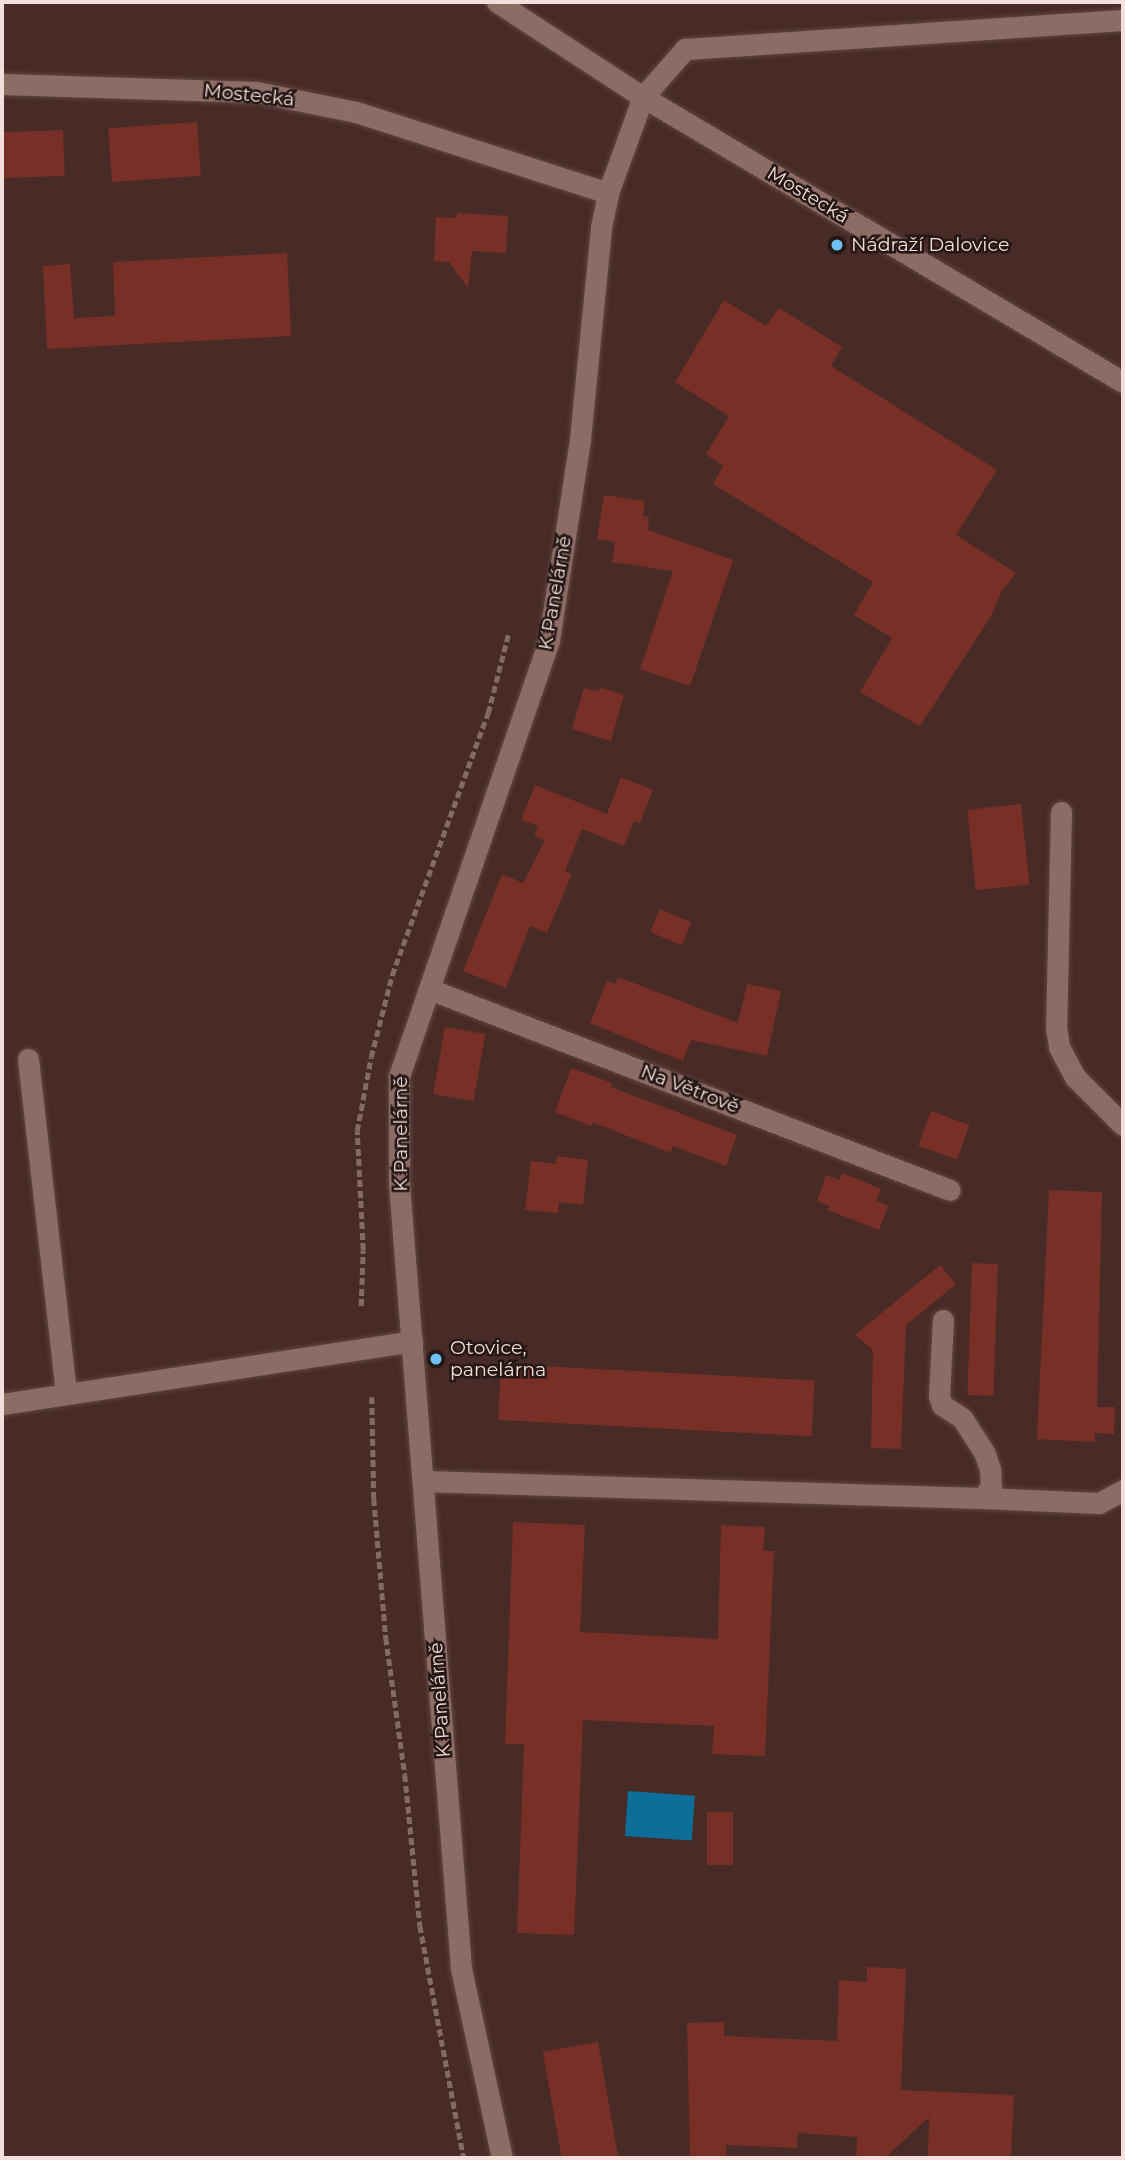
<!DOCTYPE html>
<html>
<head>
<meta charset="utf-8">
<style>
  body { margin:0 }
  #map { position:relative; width:1125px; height:2160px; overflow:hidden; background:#482b26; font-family:Montserrat,sans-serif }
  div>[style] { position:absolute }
  .water>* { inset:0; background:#0c6e99; transform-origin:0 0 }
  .building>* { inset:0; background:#782f26; transform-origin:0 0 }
  .path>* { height:4.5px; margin-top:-2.25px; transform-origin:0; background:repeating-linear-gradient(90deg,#846a65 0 7px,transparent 0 10.5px) }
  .roads { filter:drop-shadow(0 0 2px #604744) drop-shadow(0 0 2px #604744) }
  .minor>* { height:21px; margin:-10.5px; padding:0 10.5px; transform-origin:10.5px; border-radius:10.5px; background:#8e6c66 }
  .dots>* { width:19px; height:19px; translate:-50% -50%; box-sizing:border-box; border:4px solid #251715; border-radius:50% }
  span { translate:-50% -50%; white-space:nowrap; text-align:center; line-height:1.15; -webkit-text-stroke:5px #251715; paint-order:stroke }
  .street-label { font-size:19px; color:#f2deda }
  .poi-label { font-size:19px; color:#f2deda }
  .left { translate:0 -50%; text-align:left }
  .frame { position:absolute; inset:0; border:4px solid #f2deda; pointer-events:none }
</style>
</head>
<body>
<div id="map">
  <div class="water">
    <i style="left:628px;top:1791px;width:67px;height:45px;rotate:4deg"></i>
  </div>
  <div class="building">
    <i style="left:197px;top:122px;width:54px;height:89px;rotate:86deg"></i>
    <i style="left:63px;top:130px;width:46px;height:61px;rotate:88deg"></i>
    <i style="clip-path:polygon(457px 213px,508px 216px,506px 253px,472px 251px,468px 288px,449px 262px,434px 261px,436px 217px,457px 218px)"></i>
    <i style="clip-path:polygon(287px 253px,291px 336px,47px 349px,43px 266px,70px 264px,74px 318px,115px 316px,113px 262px)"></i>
    <i style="clip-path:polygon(724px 300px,766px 326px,779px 308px,842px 347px,831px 366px,997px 470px,956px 535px,1016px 573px,1002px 591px,991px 616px,920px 726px,860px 692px,892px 638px,854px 615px,873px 582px,713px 484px,723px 466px,706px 454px,729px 416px,675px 382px)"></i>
    <i style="clip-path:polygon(604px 495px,645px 501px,643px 516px,649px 517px,648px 530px,733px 560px,690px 686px,640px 669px,673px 571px,612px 562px,615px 542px,597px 539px)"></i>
    <i style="clip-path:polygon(584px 688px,596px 691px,602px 688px,624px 695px,611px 741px,572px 729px)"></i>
    <i style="clip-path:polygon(621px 777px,653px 790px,640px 823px,634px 821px,624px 846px,582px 829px,565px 871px,572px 874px,547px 933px,530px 926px,506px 988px,463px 971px,502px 874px,523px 883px,545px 840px,534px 836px,538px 826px,521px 820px,535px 785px,607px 814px)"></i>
    <i style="left:1021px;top:804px;width:81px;height:54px;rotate:84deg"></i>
    <i style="left:660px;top:909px;width:34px;height:25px;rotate:23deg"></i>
    <i style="clip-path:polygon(618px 977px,738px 1023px,747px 984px,781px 991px,767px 1056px,691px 1040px,683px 1061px,590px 1023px,607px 981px,615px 984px)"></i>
    <i style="left:445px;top:1027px;width:41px;height:68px;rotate:10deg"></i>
    <i style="clip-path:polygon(571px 1068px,612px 1083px,611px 1087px,737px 1135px,726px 1166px,673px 1146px,671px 1153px,592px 1122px,591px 1126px,555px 1112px)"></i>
    <i style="left:931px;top:1111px;width:41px;height:37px;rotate:20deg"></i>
    <i style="clip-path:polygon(557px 1156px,588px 1160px,583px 1205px,559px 1202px,558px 1213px,525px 1210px,531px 1161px,556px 1164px)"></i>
    <i style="clip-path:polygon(842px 1173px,881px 1189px,876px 1201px,888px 1206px,879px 1230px,828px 1210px,830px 1206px,817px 1201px,826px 1175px,840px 1180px)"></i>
    <i style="clip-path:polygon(1049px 1190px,1102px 1192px,1097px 1407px,1115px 1407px,1114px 1434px,1095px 1433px,1095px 1442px,1037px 1439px)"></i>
    <i style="left:972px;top:1263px;width:26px;height:132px;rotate:2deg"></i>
    <i style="clip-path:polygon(940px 1265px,956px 1284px,906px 1325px,901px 1449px,871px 1448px,873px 1350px,855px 1335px)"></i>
    <i style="left:501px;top:1364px;width:314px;height:56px;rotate:3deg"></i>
    <i style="clip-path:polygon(513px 1522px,585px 1525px,580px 1632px,718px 1639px,721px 1525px,765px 1527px,763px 1551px,774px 1551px,765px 1756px,712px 1754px,714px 1726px,583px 1720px,574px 1935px,517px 1933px,524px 1744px,505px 1744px)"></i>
    <i style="left:707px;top:1812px;width:26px;height:53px"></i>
    <i style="clip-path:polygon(867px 1967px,906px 1969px,901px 2090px,1014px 2095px,1011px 2158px,928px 2158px,929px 2117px,885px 2158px,856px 2158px,857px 2137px,798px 2133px,797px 2148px,726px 2145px,726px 2158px,690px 2158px,687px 2023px,724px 2022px,724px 2036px,837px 2041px,839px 1980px,867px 1982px)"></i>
    <i style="left:598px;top:2042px;width:118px;height:56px;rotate:80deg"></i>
  </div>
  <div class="path">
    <i style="left:361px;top:1306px;width:56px;rotate:-88deg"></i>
    <i style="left:363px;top:1250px;width:119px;rotate:-92.9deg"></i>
    <i style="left:357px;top:1131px;width:75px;rotate:-79.3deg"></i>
    <i style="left:371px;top:1057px;width:85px;rotate:-75.6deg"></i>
    <i style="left:392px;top:975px;width:279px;rotate:-69.9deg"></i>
    <i style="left:488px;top:713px;width:81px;rotate:-75.6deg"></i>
    <i style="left:372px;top:1397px;width:102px;rotate:88.9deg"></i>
    <i style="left:374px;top:1499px;width:140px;rotate:85.1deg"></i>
    <i style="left:386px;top:1638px;width:138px;rotate:82.1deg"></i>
    <i style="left:405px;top:1775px;width:152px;rotate:84.3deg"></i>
    <i style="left:420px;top:1926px;width:236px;rotate:79.3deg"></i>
  </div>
  <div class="roads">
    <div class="minor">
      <i style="left:497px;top:2px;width:174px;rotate:33.1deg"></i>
      <i style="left:643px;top:97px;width:558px;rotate:30.7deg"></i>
      <i style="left:2px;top:84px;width:255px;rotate:1.8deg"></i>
      <i style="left:257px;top:92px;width:101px;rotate:11.4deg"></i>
      <i style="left:356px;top:112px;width:265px;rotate:17.8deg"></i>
      <i style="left:1061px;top:812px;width:215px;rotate:91.3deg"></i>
      <i style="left:1056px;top:1027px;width:20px;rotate:81deg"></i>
      <i style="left:1059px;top:1047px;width:34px;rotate:62deg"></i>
      <i style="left:1075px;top:1077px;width:68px;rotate:45deg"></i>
      <i style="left:429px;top:989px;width:558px;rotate:21.1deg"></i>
      <i style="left:28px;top:1059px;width:336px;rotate:83.5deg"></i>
      <i style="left:2px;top:1404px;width:415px;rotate:-8.7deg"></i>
      <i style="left:423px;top:1481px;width:559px;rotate:1.74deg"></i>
      <i style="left:982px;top:1498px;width:14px;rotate:-51deg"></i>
      <i style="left:991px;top:1487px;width:18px;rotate:-93deg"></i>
      <i style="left:990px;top:1469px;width:18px;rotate:-109deg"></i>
      <i style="left:984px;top:1452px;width:40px;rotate:-122.9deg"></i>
      <i style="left:962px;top:1418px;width:24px;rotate:-147deg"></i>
      <i style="left:942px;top:1405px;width:9px;rotate:-108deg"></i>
      <i style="left:939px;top:1396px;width:76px;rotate:-87deg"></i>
      <i style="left:982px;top:1498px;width:117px;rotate:2.4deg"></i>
      <i style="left:1099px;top:1503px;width:27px;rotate:-28deg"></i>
      <i style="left:502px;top:2158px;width:194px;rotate:-102.2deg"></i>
      <i style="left:461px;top:1968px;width:787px;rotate:-94.52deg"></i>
      <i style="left:399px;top:1183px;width:107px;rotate:-90deg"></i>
      <i style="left:399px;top:1076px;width:461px;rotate:-71deg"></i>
      <i style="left:549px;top:640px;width:203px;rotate:-81.2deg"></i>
      <i style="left:580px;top:439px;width:213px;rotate:-84.3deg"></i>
      <i style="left:601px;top:227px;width:35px;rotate:-78deg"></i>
      <i style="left:608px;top:193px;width:102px;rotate:-70deg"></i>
      <i style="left:643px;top:97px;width:64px;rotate:-48.8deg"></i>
      <i style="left:685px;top:49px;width:439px;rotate:-3.8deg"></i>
    </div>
  </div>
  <div class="dots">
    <i style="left:837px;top:245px;background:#6dc2f3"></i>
    <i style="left:436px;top:1359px;background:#6dc2f3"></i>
  </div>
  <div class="street-label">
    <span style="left:249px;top:95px;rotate:6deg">Mostecká</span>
    <span style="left:808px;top:195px;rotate:31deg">Mostecká</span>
    <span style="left:555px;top:593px;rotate:-80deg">K Panelárně</span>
    <span style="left:690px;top:1089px;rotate:21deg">Na Větrově</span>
    <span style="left:401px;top:1134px;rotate:-90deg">K Panelárně</span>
    <span style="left:440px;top:1700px;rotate:-94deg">K Panelárně</span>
  </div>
  <div class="poi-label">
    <span class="left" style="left:851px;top:245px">Nádraží Dalovice</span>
    <span class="left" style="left:450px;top:1359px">Otovice,<br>panelárna</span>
  </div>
  <div class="frame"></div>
</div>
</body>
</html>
